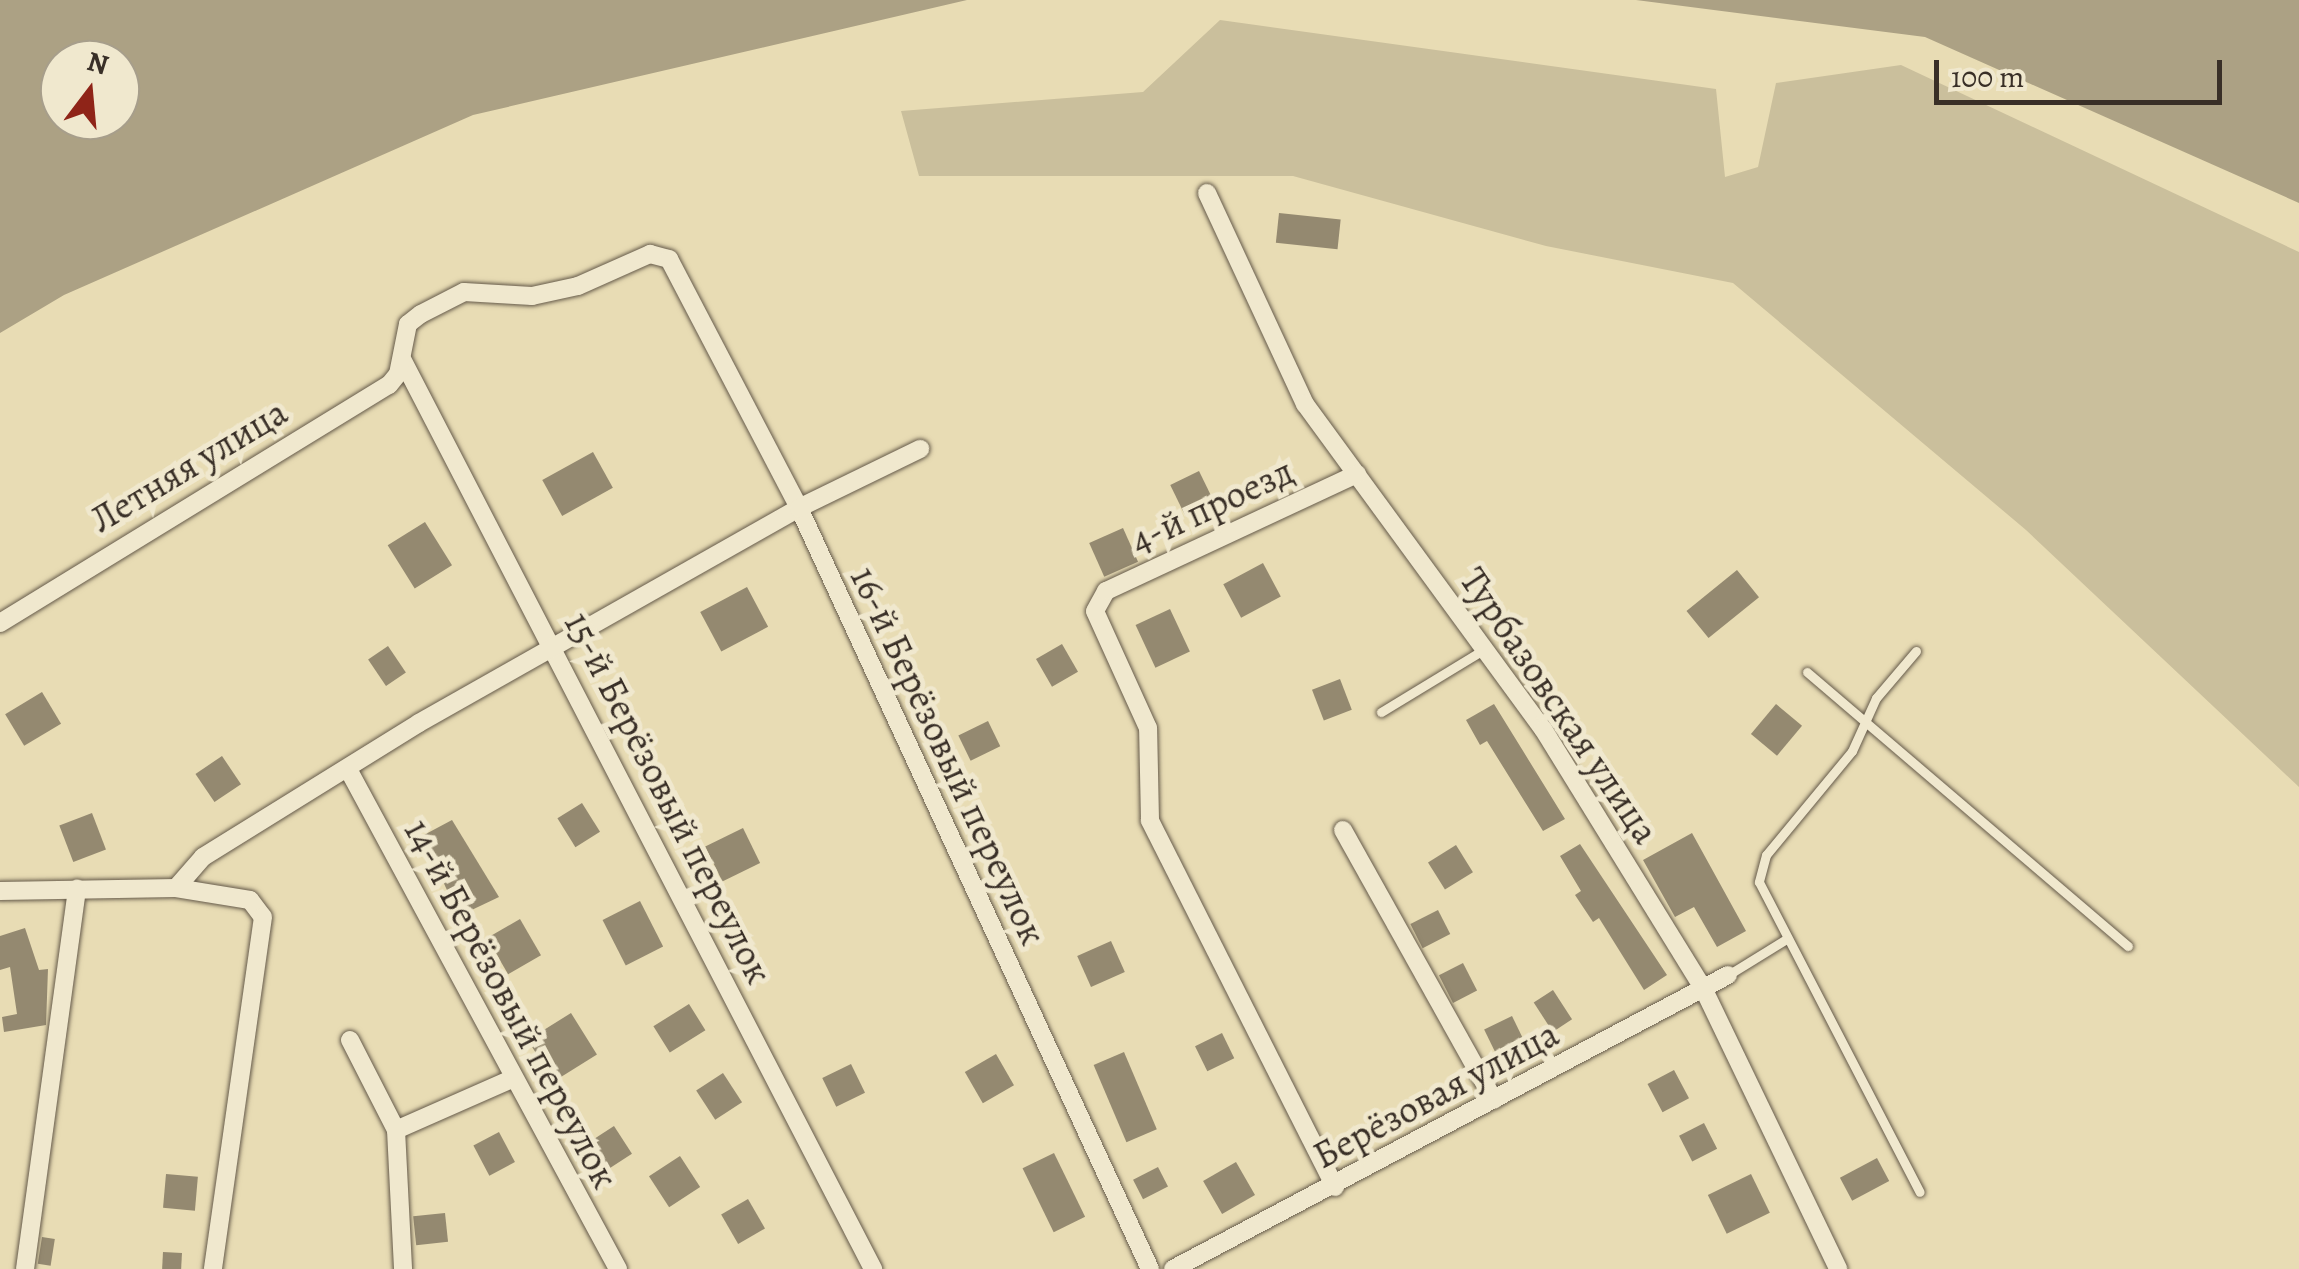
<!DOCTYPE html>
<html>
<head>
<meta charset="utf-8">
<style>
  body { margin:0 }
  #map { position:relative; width:2299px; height:1269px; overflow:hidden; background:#e8dcb4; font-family:Alegreya,serif }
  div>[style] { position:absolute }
  .green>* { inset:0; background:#cabf9c }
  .water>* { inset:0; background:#aca184 }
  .building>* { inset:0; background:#948970; transform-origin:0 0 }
  .roads { filter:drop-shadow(0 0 2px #655a4a) drop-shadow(0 0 2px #655a4a) }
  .service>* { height:9px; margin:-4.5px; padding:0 4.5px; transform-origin:4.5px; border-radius:4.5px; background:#f0e8ce }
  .minor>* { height:18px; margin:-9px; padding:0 9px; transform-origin:9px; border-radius:9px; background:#f0e8ce }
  span { translate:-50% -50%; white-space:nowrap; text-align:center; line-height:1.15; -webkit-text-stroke:10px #f0e8ce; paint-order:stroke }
  .street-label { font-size:38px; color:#392f27 }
  .north { position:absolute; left:40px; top:40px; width:100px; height:100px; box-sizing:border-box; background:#f0e8ce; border:2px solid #a79e8b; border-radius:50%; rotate:16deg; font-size:28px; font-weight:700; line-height:40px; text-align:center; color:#392f27 }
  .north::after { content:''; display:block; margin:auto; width:35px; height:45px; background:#8f2418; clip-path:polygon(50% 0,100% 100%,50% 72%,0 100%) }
  .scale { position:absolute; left:1934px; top:60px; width:288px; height:45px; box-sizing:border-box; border:5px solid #392f27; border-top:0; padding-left:12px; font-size:30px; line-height:35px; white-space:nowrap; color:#392f27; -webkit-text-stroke:8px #f0e8ce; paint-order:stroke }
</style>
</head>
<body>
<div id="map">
  <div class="green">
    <i style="clip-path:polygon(1220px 20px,1716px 89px,1725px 177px,1758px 167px,1776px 83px,1901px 65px,2299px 252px,2299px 787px,2026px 530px,1733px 283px,1546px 246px,1293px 176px,919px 176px,901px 111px,1143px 92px)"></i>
  </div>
  <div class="water">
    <i style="clip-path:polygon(evenodd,0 0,967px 0,473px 115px,64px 295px,0 333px,0 0,120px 60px,120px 120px,60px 120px,60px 60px,120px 60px)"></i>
    <i style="clip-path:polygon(1636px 0,2299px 0,2299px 203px,1925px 37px)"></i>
  </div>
  <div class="building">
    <i style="left:1279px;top:213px;width:62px;height:30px;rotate:6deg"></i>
    <i style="left:593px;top:452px;width:41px;height:58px;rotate:61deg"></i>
    <i style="left:1199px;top:471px;width:34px;height:32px;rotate:64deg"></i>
    <i style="left:425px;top:522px;width:51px;height:44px;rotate:58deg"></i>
    <i style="left:1123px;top:528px;width:37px;height:37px;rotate:66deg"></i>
    <i style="left:1263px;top:563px;width:38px;height:45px;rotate:62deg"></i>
    <i style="left:1737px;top:570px;width:35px;height:65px;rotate:51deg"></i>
    <i style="left:747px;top:587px;width:45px;height:53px;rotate:62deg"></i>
    <i style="left:1170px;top:609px;width:47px;height:38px;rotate:65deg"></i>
    <i style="left:1062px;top:644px;width:32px;height:30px;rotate:60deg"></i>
    <i style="left:388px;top:646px;width:32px;height:24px;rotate:56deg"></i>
    <i style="left:1340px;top:679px;width:33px;height:30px;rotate:69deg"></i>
    <i style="left:42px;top:692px;width:37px;height:43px;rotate:59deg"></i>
    <i style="clip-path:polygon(1494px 704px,1565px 819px,1543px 831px,1487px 741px,1480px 745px,1466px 720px)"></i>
    <i style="left:1776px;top:704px;width:34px;height:39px;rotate:40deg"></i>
    <i style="left:988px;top:721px;width:28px;height:33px;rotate:64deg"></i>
    <i style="left:222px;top:756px;width:34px;height:32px;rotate:56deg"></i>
    <i style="left:582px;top:803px;width:34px;height:29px;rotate:58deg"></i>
    <i style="left:92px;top:813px;width:39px;height:35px;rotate:69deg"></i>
    <i style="clip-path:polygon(452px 820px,499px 897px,459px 916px,422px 836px)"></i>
    <i style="left:743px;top:828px;width:39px;height:42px;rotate:64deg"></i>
    <i style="clip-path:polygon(1692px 833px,1746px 931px,1717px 947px,1694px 907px,1675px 917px,1643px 860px)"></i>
    <i style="clip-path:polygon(1580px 844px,1667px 975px,1644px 990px,1599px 918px,1593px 922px,1575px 895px,1581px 891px,1560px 856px)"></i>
    <i style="left:1456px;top:845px;width:32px;height:33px;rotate:58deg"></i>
    <i style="left:640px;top:901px;width:51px;height:42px;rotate:63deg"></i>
    <i style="left:1438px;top:910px;width:27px;height:31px;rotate:63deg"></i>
    <i style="left:520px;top:919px;width:42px;height:38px;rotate:60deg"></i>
    <i style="clip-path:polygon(25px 928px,39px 970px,48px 969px,46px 1025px,4px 1032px,2px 1017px,17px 1014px,10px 967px,0 970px,0 936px)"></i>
    <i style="left:1111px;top:941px;width:34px;height:37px;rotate:66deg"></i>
    <i style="left:1463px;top:963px;width:31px;height:27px;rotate:63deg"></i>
    <i style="left:1553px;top:990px;width:35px;height:23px;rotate:57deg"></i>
    <i style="left:689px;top:1004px;width:31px;height:42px;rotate:58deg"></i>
    <i style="left:571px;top:1013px;width:49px;height:51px;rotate:58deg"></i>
    <i style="left:1512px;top:1016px;width:32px;height:31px;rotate:64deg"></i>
    <i style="left:1222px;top:1033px;width:28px;height:30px;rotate:64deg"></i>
    <i style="left:1124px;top:1052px;width:84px;height:33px;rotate:67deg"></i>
    <i style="left:996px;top:1054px;width:36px;height:36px;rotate:60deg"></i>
    <i style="left:851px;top:1064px;width:32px;height:32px;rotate:64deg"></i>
    <i style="left:1674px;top:1070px;width:32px;height:30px;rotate:62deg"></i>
    <i style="left:723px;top:1073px;width:35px;height:32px;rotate:57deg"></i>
    <i style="left:1704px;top:1123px;width:29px;height:28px;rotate:63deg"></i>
    <i style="left:614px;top:1126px;width:33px;height:34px;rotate:57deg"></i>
    <i style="left:499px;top:1132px;width:34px;height:29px;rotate:62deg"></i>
    <i style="left:1054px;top:1153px;width:71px;height:35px;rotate:64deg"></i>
    <i style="left:680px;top:1156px;width:37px;height:37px;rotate:57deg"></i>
    <i style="left:1877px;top:1158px;width:26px;height:42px;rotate:62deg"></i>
    <i style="left:1236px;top:1162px;width:38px;height:38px;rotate:60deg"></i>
    <i style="left:1158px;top:1167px;width:22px;height:28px;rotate:63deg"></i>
    <i style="left:166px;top:1174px;width:32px;height:34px;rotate:5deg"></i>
    <i style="left:1751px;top:1174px;width:43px;height:48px;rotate:64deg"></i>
    <i style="left:748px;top:1199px;width:34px;height:31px;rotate:60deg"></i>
    <i style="left:445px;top:1213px;width:29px;height:32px;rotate:84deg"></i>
    <i style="left:42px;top:1237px;width:13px;height:27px;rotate:9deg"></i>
    <i style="left:163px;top:1252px;width:19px;height:17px;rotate:3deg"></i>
  </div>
  <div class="roads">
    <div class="service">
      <i style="left:1916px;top:651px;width:62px;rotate:130.4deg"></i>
      <i style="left:1876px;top:698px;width:58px;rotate:114.4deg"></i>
      <i style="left:1852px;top:751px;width:135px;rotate:129.6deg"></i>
      <i style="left:1766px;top:855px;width:28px;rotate:105deg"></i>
      <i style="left:1759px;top:882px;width:349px;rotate:62.6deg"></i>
      <i style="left:1807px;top:672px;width:422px;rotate:40.5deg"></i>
      <i style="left:1381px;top:712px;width:119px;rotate:-31.3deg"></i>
      <i style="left:1728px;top:975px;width:70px;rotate:-31.7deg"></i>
    </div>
    <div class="minor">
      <i style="left:1207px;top:193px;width:233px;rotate:65.1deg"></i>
      <i style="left:1305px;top:404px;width:403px;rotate:53.8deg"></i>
      <i style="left:1543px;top:729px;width:307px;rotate:58.3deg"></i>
      <i style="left:1704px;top:990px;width:310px;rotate:64.3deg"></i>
      <i style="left:402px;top:359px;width:1025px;rotate:62.63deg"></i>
      <i style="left:0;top:623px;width:456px;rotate:-31.5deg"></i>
      <i style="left:389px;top:385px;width:14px;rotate:-51deg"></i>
      <i style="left:398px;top:374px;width:51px;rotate:-78.7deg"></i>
      <i style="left:408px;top:324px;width:16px;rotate:-38deg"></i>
      <i style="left:421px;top:314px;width:48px;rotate:-27.1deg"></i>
      <i style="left:464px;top:292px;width:68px;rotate:3.4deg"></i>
      <i style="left:532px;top:296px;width:47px;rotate:-12.3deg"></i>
      <i style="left:578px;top:286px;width:79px;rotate:-24deg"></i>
      <i style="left:650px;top:254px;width:20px;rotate:15deg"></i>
      <i style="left:669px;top:259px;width:281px;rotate:62.4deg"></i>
      <i style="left:799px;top:508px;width:838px;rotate:65.24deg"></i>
      <i style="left:348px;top:769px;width:568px;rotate:61.63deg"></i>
      <i style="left:1343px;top:830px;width:309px;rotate:60.8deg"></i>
      <i style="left:176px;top:888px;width:41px;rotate:-48.9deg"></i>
      <i style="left:203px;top:857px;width:254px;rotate:-31.8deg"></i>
      <i style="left:419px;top:723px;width:437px;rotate:-29.5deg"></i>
      <i style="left:799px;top:508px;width:135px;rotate:-26deg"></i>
      <i style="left:0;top:891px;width:176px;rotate:-1deg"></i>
      <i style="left:176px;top:888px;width:75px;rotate:9.2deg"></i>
      <i style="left:250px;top:900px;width:21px;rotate:53deg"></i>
      <i style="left:263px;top:917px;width:356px;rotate:98.1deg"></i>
      <i style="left:350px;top:1040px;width:101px;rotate:62.9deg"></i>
      <i style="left:396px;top:1130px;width:139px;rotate:87.1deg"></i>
      <i style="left:396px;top:1130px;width:129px;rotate:-23.8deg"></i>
      <i style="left:1335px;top:1187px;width:411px;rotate:-116.8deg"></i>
      <i style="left:1150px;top:820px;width:92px;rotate:-91.2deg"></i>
      <i style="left:1148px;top:728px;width:128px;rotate:-114.4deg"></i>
      <i style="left:1095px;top:611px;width:23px;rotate:-61deg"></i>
      <i style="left:1106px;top:591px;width:277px;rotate:-25deg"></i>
      <i style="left:25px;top:1269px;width:384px;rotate:-82.2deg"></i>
      <i style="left:1173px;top:1269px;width:628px;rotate:-27.91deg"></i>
    </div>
  </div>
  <div class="street-label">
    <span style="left:189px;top:466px;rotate:-31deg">Летняя улица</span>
    <span style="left:1212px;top:506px;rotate:-25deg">4-й проезд</span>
    <span style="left:1559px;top:706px;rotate:56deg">Турбазовская улица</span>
    <span style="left:948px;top:756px;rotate:65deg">16-й Берёзовый переулок</span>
    <span style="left:668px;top:798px;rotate:63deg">15-й Берёзовый переулок</span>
    <span style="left:511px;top:1004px;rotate:62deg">14-й Берёзовый переулок</span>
    <span style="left:1436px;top:1095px;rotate:-28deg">Берёзовая улица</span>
  </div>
  <div class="north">N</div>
  <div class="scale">100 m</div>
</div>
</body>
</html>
